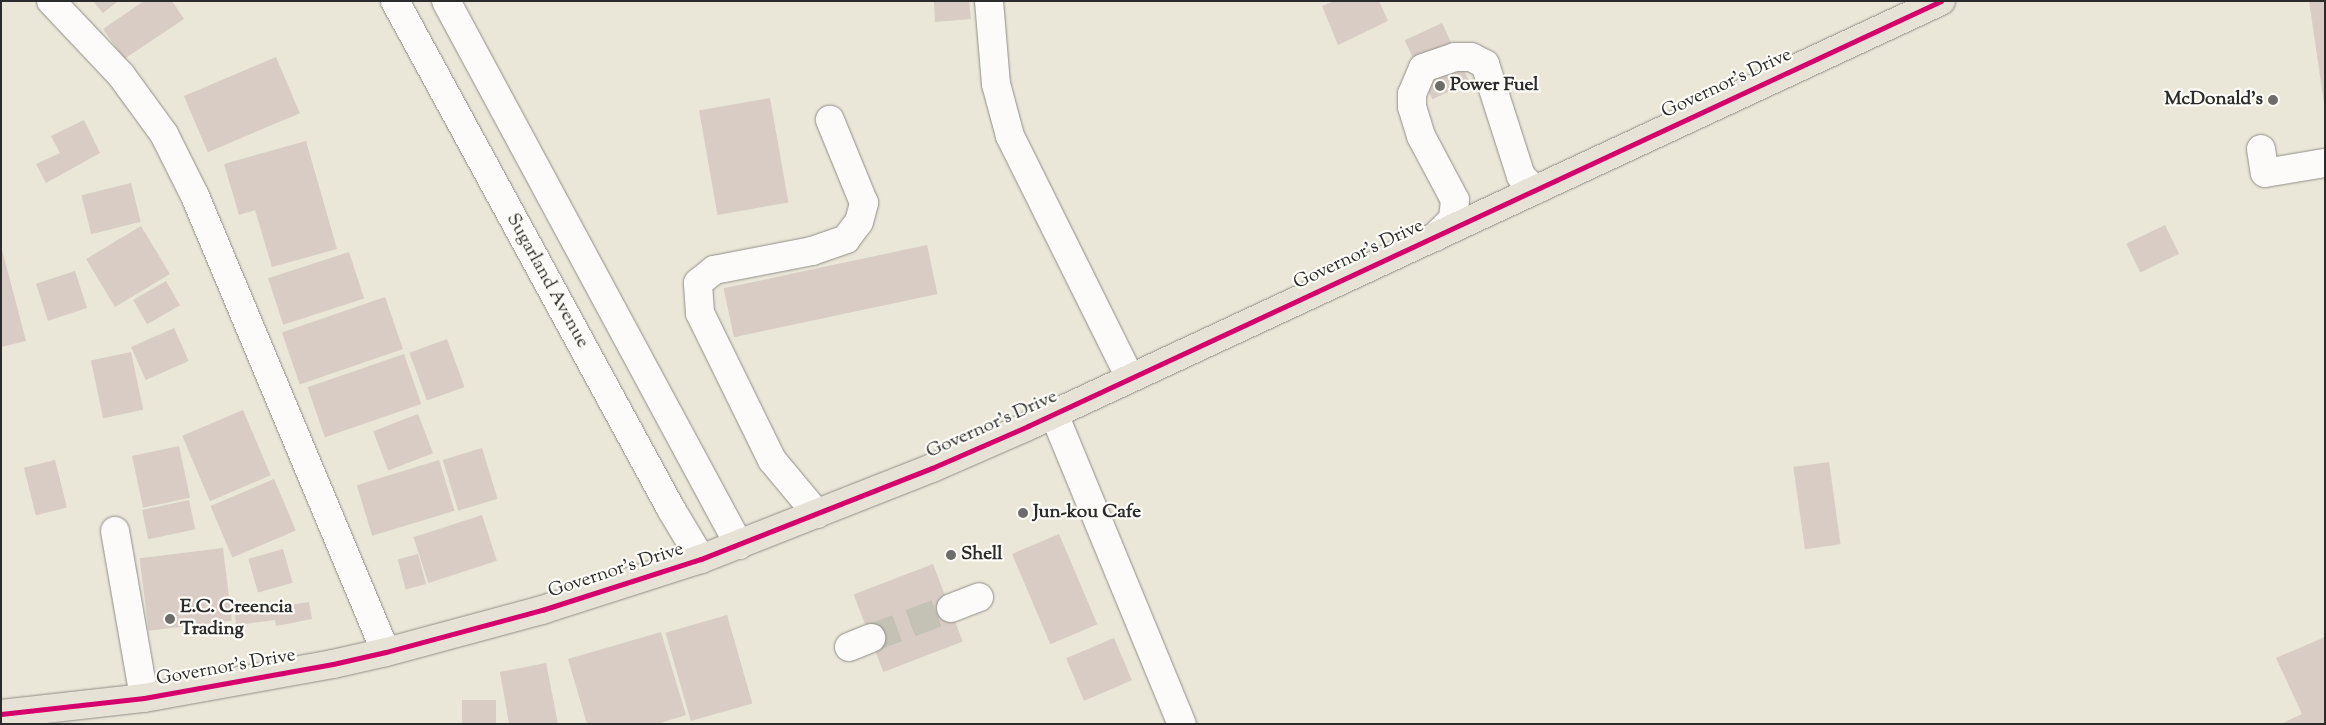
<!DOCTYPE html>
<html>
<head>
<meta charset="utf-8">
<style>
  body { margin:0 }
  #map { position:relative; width:2326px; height:725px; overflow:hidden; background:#eae6d8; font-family:"Sorts Mill Goudy",serif }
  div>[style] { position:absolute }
  .building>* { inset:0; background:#d8ccc4; transform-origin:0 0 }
  .minor-tunnel>* { height:28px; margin-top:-14px; transform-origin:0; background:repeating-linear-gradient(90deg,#c4c1b5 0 28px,transparent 0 42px) }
  .roads { filter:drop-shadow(0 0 1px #908f88) drop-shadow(0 0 1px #908f88) }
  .minor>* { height:28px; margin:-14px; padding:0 14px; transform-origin:14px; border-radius:14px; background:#fcfbf9 }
  .major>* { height:28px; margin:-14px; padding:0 14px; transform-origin:14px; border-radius:14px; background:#e6e2d5 }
  .cycleway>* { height:5px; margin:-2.5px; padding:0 2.5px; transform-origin:2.5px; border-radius:2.5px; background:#d6006c }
  .dots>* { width:14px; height:14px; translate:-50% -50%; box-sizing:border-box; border:2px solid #fdfcf7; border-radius:50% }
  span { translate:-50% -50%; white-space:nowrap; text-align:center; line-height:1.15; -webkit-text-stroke:4.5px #fdfcf7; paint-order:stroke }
  .street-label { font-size:19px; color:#2b2b2b }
  .poi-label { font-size:19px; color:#2b2b2b; font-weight:700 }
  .left { translate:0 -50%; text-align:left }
  .right { translate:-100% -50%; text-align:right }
  .frame { position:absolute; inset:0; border:2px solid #2b2b2b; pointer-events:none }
</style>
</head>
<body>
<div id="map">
  <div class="building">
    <i style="clip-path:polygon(93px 1px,118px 1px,103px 13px)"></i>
    <i style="clip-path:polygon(144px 1px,172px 1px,184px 19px,124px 59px,103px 29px)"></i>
    <i style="clip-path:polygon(934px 1px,969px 1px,971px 19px,935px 22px)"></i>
    <i style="clip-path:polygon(1334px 1px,1379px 1px,1388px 21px,1338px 45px,1322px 6px)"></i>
    <i style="clip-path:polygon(2309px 1px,2325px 1px,2325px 103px,2324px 103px)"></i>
    <i style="left:1442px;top:23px;width:65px;height:41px;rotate:65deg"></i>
    <i style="left:276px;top:57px;width:61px;height:100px;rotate:67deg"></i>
    <i style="left:770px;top:98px;width:106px;height:72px;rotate:80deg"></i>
    <i style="clip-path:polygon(84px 120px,100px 153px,46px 183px,36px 164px,60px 153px,51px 136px)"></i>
    <i style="clip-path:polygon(306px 141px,337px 249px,272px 267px,255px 210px,239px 215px,224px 164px)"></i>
    <i style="left:131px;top:183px;width:40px;height:51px;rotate:76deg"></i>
    <i style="left:2165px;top:225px;width:32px;height:43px;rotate:64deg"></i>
    <i style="left:141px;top:226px;width:56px;height:64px;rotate:59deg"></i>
    <i style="left:927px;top:245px;width:50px;height:208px;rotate:78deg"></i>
    <i style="clip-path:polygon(1px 246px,26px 341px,1px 347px)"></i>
    <i style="left:349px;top:252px;width:49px;height:85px;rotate:72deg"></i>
    <i style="left:75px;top:271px;width:39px;height:41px;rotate:72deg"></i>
    <i style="left:166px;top:281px;width:28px;height:38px;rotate:60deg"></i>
    <i style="left:385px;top:297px;width:55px;height:109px;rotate:71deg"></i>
    <i style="left:174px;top:328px;width:36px;height:47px;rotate:66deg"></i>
    <i style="left:447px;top:339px;width:51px;height:40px;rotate:70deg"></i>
    <i style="left:131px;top:352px;width:59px;height:41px;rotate:78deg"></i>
    <i style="left:404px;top:354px;width:53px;height:102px;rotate:71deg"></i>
    <i style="left:243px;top:410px;width:71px;height:66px;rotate:67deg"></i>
    <i style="left:418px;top:414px;width:42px;height:48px;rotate:69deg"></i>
    <i style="left:179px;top:446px;width:53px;height:48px;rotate:78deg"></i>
    <i style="left:482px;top:448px;width:53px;height:41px;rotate:73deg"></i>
    <i style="left:55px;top:460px;width:49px;height:32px;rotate:76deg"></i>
    <i style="left:439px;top:460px;width:53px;height:86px;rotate:73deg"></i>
    <i style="left:1829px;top:462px;width:83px;height:36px;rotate:82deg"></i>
    <i style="left:274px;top:479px;width:56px;height:69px;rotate:67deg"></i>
    <i style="left:189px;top:500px;width:30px;height:48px;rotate:78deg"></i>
    <i style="left:482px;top:515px;width:48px;height:72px;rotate:72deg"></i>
    <i style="left:1059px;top:534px;width:98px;height:51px;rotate:67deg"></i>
    <i style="left:223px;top:548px;width:73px;height:84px;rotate:83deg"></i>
    <i style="left:283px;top:549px;width:35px;height:36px;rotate:74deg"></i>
    <i style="left:418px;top:554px;width:31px;height:21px;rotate:75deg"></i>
    <i style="left:933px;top:564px;width:83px;height:85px;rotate:69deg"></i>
    <i style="clip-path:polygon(309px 602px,312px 619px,276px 626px,275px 620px,236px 625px,235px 613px)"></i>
    <i style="left:727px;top:615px;width:92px;height:64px;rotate:74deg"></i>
    <i style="clip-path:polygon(661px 632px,686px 715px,657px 724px,587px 724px,568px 659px)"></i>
    <i style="clip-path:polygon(2325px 637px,2325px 724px,2281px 724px,2302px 714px,2276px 658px)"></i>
    <i style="left:1114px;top:638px;width:46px;height:52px;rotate:67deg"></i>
    <i style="clip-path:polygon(546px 663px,558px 724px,509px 724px,500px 672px)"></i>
    <i style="left:462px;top:700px;width:34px;height:24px"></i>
  </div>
  <div class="minor-tunnel">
    <i style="left:871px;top:638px;width:85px;rotate:-20.6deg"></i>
  </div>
  <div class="roads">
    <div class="minor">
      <i style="left:51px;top:1px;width:102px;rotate:46.6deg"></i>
      <i style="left:121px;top:75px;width:73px;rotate:53.9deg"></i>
      <i style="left:164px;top:134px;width:69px;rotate:63.4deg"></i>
      <i style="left:195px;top:196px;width:494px;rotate:67.3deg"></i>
      <i style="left:395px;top:1px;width:578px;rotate:61.48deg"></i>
      <i style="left:671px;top:509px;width:58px;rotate:59deg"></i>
      <i style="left:446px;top:1px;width:618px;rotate:61.69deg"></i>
      <i style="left:989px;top:1px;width:83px;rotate:85.2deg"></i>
      <i style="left:996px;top:84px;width:54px;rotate:74.9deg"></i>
      <i style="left:1010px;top:136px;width:270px;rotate:63.6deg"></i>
      <i style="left:2261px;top:149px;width:24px;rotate:81deg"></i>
      <i style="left:2265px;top:173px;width:61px;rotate:-9.5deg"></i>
      <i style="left:1435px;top:237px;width:25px;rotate:-45deg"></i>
      <i style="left:1453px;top:219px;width:19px;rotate:-84deg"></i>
      <i style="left:1455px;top:200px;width:72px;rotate:-118deg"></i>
      <i style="left:1421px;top:136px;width:30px;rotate:-107deg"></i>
      <i style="left:1412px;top:107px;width:13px;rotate:-90deg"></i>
      <i style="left:1412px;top:94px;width:28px;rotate:-67deg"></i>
      <i style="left:1423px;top:68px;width:34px;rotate:-19deg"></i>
      <i style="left:1455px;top:57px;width:16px"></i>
      <i style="left:1471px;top:57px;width:16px;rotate:27deg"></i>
      <i style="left:1485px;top:64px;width:118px;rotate:72.2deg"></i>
      <i style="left:1521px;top:176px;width:20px;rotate:45deg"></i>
      <i style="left:1054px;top:414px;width:335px;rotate:67.6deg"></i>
      <i style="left:817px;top:514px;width:70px;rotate:-129.8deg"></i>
      <i style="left:772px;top:460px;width:164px;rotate:-116.1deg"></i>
      <i style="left:700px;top:313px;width:30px;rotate:-94deg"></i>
      <i style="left:698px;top:283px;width:21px;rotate:-39deg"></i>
      <i style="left:714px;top:270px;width:100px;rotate:-11deg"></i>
      <i style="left:812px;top:251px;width:36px;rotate:-19deg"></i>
      <i style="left:846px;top:239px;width:21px;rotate:-53deg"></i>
      <i style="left:859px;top:222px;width:20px;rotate:-75deg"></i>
      <i style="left:864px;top:203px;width:90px;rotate:-112.3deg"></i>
      <i style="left:115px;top:531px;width:169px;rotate:80.1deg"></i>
      <i style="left:951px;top:608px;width:30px;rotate:-21deg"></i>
      <i style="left:849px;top:647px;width:24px;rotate:-22deg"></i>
    </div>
    <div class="major">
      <i style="left:1px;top:714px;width:144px;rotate:-6.4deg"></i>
      <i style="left:144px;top:698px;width:192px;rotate:-10.2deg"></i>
      <i style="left:333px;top:664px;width:54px;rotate:-12.8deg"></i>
      <i style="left:386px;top:652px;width:162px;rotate:-15.1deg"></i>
      <i style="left:542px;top:610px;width:167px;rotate:-17.8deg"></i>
      <i style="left:701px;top:559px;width:248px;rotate:-21.5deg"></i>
      <i style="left:932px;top:468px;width:105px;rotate:-23.6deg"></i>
      <i style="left:1028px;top:426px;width:1007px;rotate:-24.96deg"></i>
    </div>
  </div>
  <div class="cycleway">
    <i style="left:1px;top:714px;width:144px;rotate:-6.4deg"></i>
    <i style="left:144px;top:698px;width:192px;rotate:-10.2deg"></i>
    <i style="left:333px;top:664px;width:54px;rotate:-12.8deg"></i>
    <i style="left:386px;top:652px;width:162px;rotate:-15.1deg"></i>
    <i style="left:542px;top:610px;width:167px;rotate:-17.8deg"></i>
    <i style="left:701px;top:559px;width:248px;rotate:-21.5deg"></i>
    <i style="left:932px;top:468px;width:105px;rotate:-23.6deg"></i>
    <i style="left:1028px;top:426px;width:1007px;rotate:-24.96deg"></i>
  </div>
  <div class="dots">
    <i style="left:1440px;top:86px;background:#6e6c68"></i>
    <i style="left:2273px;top:100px;background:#6e6c68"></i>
    <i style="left:1023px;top:513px;background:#6e6c68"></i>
    <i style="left:951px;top:555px;background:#6e6c68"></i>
    <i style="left:170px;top:619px;background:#6e6c68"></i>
  </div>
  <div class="street-label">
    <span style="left:1727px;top:84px;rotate:-25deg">Governor's Drive</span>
    <span style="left:1359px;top:255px;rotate:-25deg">Governor's Drive</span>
    <span style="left:547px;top:281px;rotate:61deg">Sugarland Avenue</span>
    <span style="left:992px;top:425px;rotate:-24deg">Governor's Drive</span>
    <span style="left:616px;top:571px;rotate:-18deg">Governor's Drive</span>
    <span style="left:226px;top:668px;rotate:-10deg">Governor's Drive</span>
  </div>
  <div class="poi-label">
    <span class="left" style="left:1450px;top:86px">Power Fuel</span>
    <span class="right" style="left:2263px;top:100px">McDonald's</span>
    <span class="left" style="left:1033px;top:513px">Jun-kou Cafe</span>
    <span class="left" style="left:961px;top:555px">Shell</span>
    <span class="left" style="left:180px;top:619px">E.C. Creencia<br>Trading</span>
  </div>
  <div class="frame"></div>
</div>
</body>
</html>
